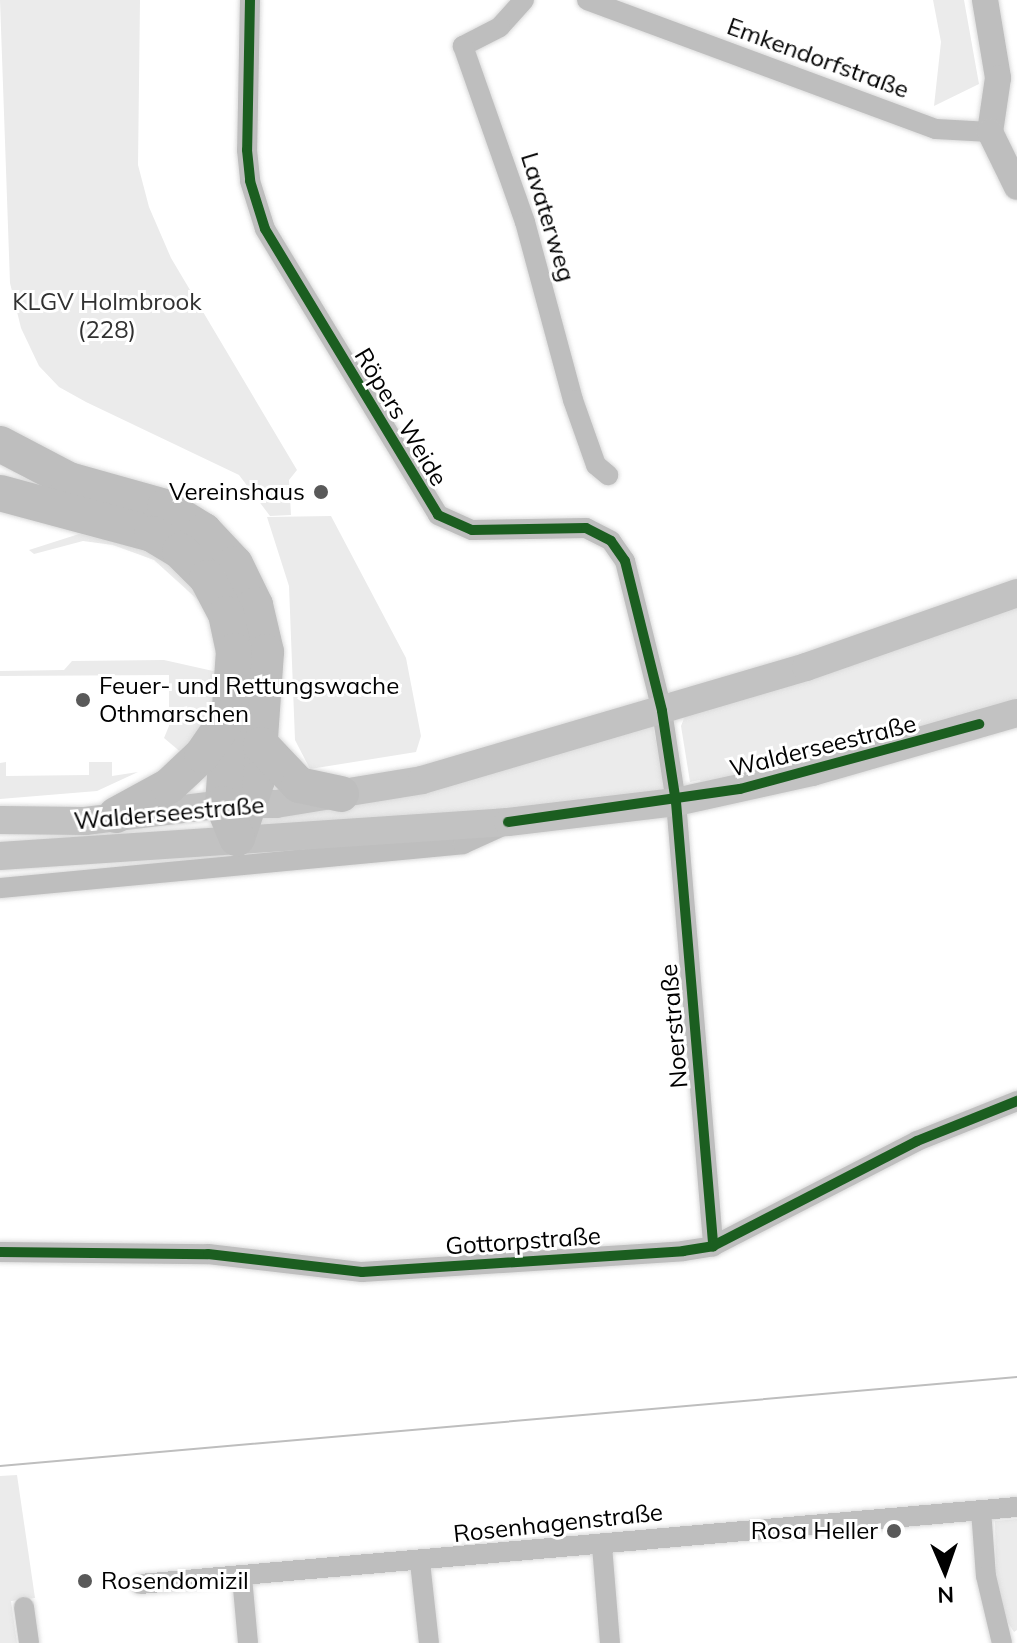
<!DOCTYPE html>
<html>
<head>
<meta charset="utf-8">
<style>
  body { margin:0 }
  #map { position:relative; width:1017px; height:1643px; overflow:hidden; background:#fff; font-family:Mulish,sans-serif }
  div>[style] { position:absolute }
  .green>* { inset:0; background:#ebebeb }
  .roads { filter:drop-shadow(0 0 2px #dbdbdb) drop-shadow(0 0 2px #dbdbdb) }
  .minor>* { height:20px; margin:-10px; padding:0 10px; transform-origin:10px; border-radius:10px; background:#bebebe }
  .tertiary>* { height:26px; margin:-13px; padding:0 13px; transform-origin:13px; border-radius:13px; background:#bebebe }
  .secondary>* { height:28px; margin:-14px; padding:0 14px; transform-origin:14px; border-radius:14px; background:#c2c2c2 }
  .motorway>* { height:36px; margin:-18px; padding:0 18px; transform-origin:18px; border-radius:18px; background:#bebebe }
  .tram>* { height:2px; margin:-1px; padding:0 1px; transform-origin:1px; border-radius:1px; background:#bebebe }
  .cycleway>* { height:10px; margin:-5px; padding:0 5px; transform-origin:5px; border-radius:5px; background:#1b5e20 }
  .dots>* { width:22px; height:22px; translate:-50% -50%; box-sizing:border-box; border:4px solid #fff; border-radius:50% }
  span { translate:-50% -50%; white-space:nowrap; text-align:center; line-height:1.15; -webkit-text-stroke:6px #fff; paint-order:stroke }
  .street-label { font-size:24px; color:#000 }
  .park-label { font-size:24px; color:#313131 }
  .poi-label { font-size:24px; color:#000 }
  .right { translate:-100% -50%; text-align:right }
  .left { translate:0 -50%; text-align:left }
  .north { position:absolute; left:905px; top:1531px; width:80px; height:80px; -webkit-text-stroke:6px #fff; paint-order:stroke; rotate:178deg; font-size:22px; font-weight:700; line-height:32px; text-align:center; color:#000 }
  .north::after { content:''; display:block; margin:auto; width:28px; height:36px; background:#000; clip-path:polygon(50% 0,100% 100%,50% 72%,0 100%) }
</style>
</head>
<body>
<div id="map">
  <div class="green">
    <i style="clip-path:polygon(0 0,140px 0,138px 165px,149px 207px,171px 258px,297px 470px,289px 480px,291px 515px,270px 516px,239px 475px,86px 402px,59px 387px,39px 366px,21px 328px,10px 283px)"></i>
    <i style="clip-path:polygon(933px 0,964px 0,979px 84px,934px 106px,941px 42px)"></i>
    <i style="clip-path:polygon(331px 516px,406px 658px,421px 736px,416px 752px,310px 769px,295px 740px,289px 586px,267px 517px)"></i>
    <i style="clip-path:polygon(82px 533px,163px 551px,209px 610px,154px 560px,113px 545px,83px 541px,34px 554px,29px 550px)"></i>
    <i style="clip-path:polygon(1017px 604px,1017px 705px,702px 786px,700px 780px,690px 782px,681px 726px,685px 716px)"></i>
    <i style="clip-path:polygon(164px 660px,222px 673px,216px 705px,183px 754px,164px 738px,169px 726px,169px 675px,0 676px,0 671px,64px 670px,72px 661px)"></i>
    <i style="clip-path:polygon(653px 726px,665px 787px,660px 794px,271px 831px,253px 825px,254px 816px)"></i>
    <i style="clip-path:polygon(6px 762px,6px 776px,89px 775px,89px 762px,112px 762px,112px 776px,138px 772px,97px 791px,0 799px,0 763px)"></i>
    <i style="clip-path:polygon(17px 1475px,35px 1598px,11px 1601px,17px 1643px,0 1643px,0 1476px)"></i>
    <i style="clip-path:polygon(1017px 1519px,1017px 1630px,1014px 1632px,1003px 1615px,996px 1576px,995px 1521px)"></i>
  </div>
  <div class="roads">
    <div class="minor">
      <i style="left:250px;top:0;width:150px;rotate:91.1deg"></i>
      <i style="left:247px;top:150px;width:31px;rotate:84deg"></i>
      <i style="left:250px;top:181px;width:50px;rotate:72.6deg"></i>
      <i style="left:265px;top:229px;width:334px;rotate:58.8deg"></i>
      <i style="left:438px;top:515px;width:37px;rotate:24deg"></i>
      <i style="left:472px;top:530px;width:114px;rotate:-1deg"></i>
      <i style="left:586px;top:528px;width:28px;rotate:27deg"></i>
      <i style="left:611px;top:541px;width:24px;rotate:55deg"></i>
      <i style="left:625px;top:561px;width:154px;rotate:76.1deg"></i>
      <i style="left:662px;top:711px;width:92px;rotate:81.3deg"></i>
      <i style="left:676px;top:802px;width:446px;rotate:85.2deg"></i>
      <i style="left:524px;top:0;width:36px;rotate:132deg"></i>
      <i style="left:500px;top:27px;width:42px;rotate:152.8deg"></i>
      <i style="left:463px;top:46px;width:187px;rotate:70.6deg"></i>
      <i style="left:525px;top:222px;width:184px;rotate:74.9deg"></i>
      <i style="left:573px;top:400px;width:69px;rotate:70.5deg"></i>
      <i style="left:596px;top:465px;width:16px;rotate:40deg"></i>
      <i style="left:587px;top:0;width:372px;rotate:20.3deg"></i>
      <i style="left:936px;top:129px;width:54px;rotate:3.2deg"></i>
      <i style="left:0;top:888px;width:465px;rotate:-5.4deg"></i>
      <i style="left:463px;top:844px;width:46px;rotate:-24.3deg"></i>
      <i style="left:0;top:1252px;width:208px;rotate:0.6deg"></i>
      <i style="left:208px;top:1254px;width:155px;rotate:6.7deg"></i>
      <i style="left:362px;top:1272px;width:322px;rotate:-3.7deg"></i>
      <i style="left:683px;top:1251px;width:30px;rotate:-9deg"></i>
      <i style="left:713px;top:1246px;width:229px;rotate:-27.2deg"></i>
      <i style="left:917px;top:1141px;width:108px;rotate:-21.8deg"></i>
      <i style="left:981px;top:1510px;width:66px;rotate:85.7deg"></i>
      <i style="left:986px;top:1576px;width:69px;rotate:76.6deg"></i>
      <i style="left:602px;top:1546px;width:97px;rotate:85.3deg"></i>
      <i style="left:420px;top:1562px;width:81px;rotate:83.7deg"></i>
      <i style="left:242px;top:1577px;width:66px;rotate:84.8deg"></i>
      <i style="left:140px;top:1584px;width:880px;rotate:-5.02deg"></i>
      <i style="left:24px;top:1607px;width:36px;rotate:82deg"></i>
    </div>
    <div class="tertiary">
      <i style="left:985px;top:0;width:79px;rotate:80.5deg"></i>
      <i style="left:998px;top:78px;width:55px;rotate:98.4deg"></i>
      <i style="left:990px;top:132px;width:61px;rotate:63.9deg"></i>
    </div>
    <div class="secondary">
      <i style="left:0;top:820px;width:85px;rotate:0.7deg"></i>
      <i style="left:85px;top:821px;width:139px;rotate:-7deg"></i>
      <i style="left:223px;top:804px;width:53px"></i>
      <i style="left:276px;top:804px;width:148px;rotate:-9.3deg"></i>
      <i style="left:422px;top:780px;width:400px;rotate:-16.4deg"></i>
      <i style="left:806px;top:667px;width:224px;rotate:-19.3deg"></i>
      <i style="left:0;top:856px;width:509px;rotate:-3.83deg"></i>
      <i style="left:508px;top:822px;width:169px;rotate:-6.8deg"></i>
      <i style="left:676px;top:802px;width:139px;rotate:-12.4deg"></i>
      <i style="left:812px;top:772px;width:213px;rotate:-16.1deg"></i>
    </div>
    <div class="motorway">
      <i style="left:0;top:444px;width:78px;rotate:27.6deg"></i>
      <i style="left:69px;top:480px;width:100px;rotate:15.7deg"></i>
      <i style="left:165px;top:507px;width:46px;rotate:31.6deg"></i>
      <i style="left:204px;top:531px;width:45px;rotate:46.8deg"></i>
      <i style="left:235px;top:564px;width:46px;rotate:64deg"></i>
      <i style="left:255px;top:605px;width:48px;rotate:76.8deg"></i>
      <i style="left:266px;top:652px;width:128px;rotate:94deg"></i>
      <i style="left:257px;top:780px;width:61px;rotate:109deg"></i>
      <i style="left:0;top:493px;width:157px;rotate:15.1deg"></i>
      <i style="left:152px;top:534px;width:33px;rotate:31deg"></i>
      <i style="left:180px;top:551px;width:38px;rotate:45deg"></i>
      <i style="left:207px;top:578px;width:41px;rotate:62.2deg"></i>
      <i style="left:226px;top:614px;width:38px;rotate:78deg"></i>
      <i style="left:234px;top:651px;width:153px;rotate:94.1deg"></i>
      <i style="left:223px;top:804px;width:37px;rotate:68deg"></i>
      <i style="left:261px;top:745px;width:55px;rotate:46.5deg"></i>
      <i style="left:299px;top:785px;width:43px;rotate:12.1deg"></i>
      <i style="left:116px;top:815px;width:60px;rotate:-28.7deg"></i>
      <i style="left:169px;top:786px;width:45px;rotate:-43.2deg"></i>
      <i style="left:202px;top:755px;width:47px;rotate:-55.3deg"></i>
    </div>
  </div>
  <div class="tram">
    <i style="left:0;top:1466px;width:1021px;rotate:-5deg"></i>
  </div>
  <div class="cycleway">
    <i style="left:250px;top:0;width:150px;rotate:91.1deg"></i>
    <i style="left:247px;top:150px;width:31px;rotate:84deg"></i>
    <i style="left:250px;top:181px;width:50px;rotate:72.6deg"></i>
    <i style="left:265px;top:229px;width:334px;rotate:58.8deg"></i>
    <i style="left:438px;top:515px;width:37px;rotate:24deg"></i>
    <i style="left:472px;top:530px;width:114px;rotate:-1deg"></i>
    <i style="left:586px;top:528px;width:28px;rotate:27deg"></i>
    <i style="left:611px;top:541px;width:24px;rotate:55deg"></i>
    <i style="left:625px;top:561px;width:154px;rotate:76.1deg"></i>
    <i style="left:662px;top:711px;width:92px;rotate:81.3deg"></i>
    <i style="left:676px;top:802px;width:446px;rotate:85.2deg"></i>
    <i style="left:508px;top:822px;width:234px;rotate:-8.1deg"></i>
    <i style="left:740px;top:789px;width:248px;rotate:-15.2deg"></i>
    <i style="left:0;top:1252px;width:208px;rotate:0.6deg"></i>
    <i style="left:208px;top:1254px;width:155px;rotate:6.7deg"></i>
    <i style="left:362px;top:1272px;width:322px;rotate:-3.7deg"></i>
    <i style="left:683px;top:1251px;width:30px;rotate:-9deg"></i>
    <i style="left:713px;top:1246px;width:229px;rotate:-27.2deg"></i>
    <i style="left:917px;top:1141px;width:108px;rotate:-21.8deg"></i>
  </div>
  <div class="dots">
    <i style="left:321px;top:492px;background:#595959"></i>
    <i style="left:83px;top:700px;background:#595959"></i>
    <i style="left:894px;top:1531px;background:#595959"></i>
    <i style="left:85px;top:1581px;background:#595959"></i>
  </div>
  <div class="street-label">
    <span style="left:818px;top:58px;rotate:20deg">Emkendorfstraße</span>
    <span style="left:548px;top:217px;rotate:73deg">Lavaterweg</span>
    <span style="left:401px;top:417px;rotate:59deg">Röpers Weide</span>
    <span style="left:823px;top:746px;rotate:-14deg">Walderseestraße</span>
    <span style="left:169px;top:813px;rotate:-5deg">Walderseestraße</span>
    <span style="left:674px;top:1026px;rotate:-95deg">Noerstraße</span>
    <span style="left:523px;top:1241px;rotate:-4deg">Gottorpstraße</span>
    <span style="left:558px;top:1523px;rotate:-6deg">Rosenhagenstraße</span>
  </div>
  <div class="park-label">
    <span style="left:107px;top:316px">KLGV Holmbrook<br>(228)</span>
  </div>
  <div class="poi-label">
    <span class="right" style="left:305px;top:492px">Vereinshaus</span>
    <span class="left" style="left:99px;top:700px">Feuer- und Rettungswache<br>Othmarschen</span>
    <span class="right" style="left:878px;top:1531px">Rosa Heller</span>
    <span class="left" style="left:101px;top:1581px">Rosendomizil</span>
  </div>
  <div class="north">N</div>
</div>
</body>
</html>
